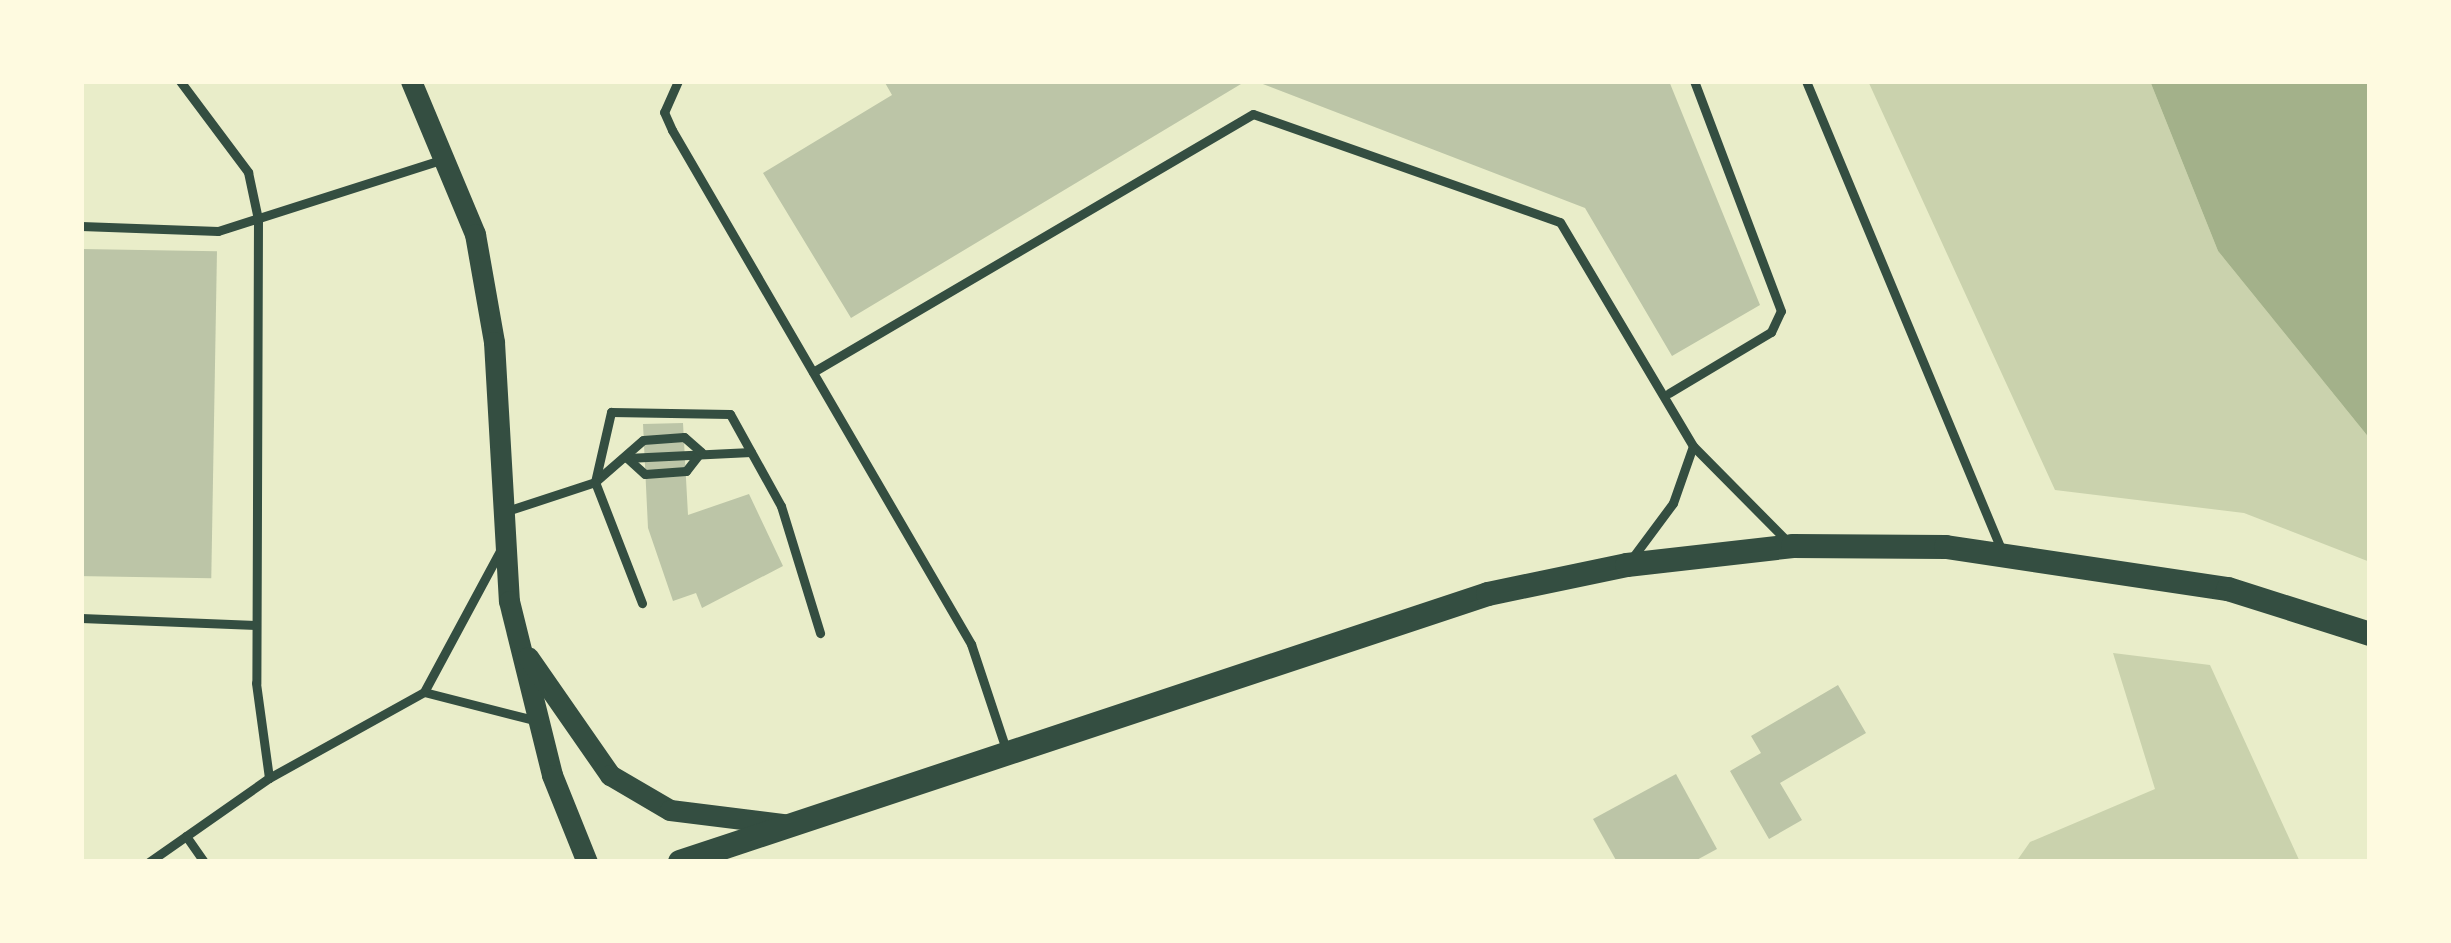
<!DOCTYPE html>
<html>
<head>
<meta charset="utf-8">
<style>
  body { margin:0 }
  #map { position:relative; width:2451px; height:943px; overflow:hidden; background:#e9edc9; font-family:Jost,sans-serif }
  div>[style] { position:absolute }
  .green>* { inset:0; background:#cad2ad }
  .water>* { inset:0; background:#a3b18a }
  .building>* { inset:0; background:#bcc5a7; transform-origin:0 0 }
  .service>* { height:9px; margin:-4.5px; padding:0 4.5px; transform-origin:4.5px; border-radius:4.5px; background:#344e41 }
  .tertiary>* { height:21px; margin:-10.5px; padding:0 10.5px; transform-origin:10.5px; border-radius:10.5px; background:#344e41 }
  .secondary>* { height:24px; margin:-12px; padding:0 12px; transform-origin:12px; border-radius:12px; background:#344e41 }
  span { translate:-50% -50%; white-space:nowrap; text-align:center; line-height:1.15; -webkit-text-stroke:12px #fefae0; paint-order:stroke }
  .frame { position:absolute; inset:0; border:84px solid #fefae0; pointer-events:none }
</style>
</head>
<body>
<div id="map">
  <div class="green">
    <i style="clip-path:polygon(1868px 81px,2150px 81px,2218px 251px,2370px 439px,2370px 562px,2244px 513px,2055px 490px)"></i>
    <i style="clip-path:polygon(2113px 653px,2210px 665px,2300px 862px,2016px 862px,2030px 842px,2155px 789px)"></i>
  </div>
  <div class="water">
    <i style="clip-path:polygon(2150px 81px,2370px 81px,2370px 439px,2218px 251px)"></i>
  </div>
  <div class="building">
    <i style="clip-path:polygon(884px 81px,1246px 81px,851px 318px,763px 173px,892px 95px)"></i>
    <i style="clip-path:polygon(1255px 81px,1669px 81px,1760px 305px,1672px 356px,1585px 208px)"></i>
    <i style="left:81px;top:249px;width:136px;height:327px;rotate:1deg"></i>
    <i style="clip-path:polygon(683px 423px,688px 515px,749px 494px,783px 566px,702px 608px,696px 593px,673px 601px,648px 528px,643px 424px)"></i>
    <i style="clip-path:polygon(1838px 685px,1866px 733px,1780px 783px,1802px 820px,1769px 839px,1730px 771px,1761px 753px,1751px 736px)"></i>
    <i style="clip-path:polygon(1676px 774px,1717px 849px,1693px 862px,1617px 862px,1593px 819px)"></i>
  </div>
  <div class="service">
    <i style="left:180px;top:81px;width:114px;rotate:53.2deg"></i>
    <i style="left:248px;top:172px;width:48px;rotate:78deg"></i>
    <i style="left:258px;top:219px;width:464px;rotate:90.2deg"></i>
    <i style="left:256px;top:683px;width:96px;rotate:82.2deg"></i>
    <i style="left:678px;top:81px;width:34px;rotate:114deg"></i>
    <i style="left:664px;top:112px;width:20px;rotate:66deg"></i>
    <i style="left:672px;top:130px;width:595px;rotate:59.81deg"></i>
    <i style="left:971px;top:644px;width:111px;rotate:71.6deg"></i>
    <i style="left:1806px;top:81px;width:507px;rotate:67.38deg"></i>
    <i style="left:81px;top:226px;width:137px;rotate:2.1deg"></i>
    <i style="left:218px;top:231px;width:237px;rotate:-17.7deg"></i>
    <i style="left:813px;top:372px;width:510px;rotate:-30.39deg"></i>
    <i style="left:1253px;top:114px;width:325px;rotate:19.4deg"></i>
    <i style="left:1560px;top:222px;width:261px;rotate:59.3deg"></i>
    <i style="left:1693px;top:446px;width:136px;rotate:45.3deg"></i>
    <i style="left:1669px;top:393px;width:119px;rotate:-30.9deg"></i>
    <i style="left:1771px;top:332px;width:23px;rotate:-65deg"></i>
    <i style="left:1781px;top:311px;width:246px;rotate:-110.7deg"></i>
    <i style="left:627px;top:458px;width:124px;rotate:-2.8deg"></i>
    <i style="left:627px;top:458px;width:24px;rotate:42deg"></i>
    <i style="left:645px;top:474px;width:41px;rotate:-4.2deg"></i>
    <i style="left:686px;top:471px;width:24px;rotate:-52deg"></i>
    <i style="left:596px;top:481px;width:62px;rotate:-41.1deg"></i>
    <i style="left:643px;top:440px;width:41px;rotate:-4.2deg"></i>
    <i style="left:684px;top:437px;width:23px;rotate:41deg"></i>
    <i style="left:595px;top:482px;width:72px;rotate:-77.1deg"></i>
    <i style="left:611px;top:412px;width:119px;rotate:1deg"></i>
    <i style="left:730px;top:414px;width:105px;rotate:61deg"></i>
    <i style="left:781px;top:506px;width:133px;rotate:72.9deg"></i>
    <i style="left:504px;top:512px;width:96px;rotate:-18.2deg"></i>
    <i style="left:595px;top:482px;width:130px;rotate:68.8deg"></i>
    <i style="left:1630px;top:561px;width:72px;rotate:-53.4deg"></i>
    <i style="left:1673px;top:503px;width:60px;rotate:-70.7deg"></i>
    <i style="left:81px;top:618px;width:175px;rotate:2.3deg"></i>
    <i style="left:424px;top:692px;width:114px;rotate:14.3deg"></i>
    <i style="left:186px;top:836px;width:32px;rotate:55deg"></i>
    <i style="left:149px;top:862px;width:146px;rotate:-35deg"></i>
    <i style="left:269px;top:778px;width:177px;rotate:-29deg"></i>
    <i style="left:424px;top:692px;width:162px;rotate:-61.7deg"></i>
  </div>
  <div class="tertiary">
    <i style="left:411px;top:81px;width:166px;rotate:67.3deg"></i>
    <i style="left:475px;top:234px;width:110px;rotate:80deg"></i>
    <i style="left:494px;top:342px;width:259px;rotate:86.7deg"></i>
    <i style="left:509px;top:601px;width:179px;rotate:76.1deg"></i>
    <i style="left:552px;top:775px;width:94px;rotate:68.1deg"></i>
    <i style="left:528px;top:657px;width:144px;rotate:55.2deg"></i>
    <i style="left:610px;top:775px;width:69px;rotate:30.3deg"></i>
    <i style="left:670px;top:810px;width:121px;rotate:7.1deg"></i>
  </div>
  <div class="secondary">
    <i style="left:680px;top:862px;width:851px;rotate:-18.35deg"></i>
    <i style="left:1488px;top:594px;width:142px;rotate:-11.8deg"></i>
    <i style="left:1627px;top:565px;width:167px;rotate:-6.5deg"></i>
    <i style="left:1793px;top:546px;width:153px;rotate:0.4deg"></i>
    <i style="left:1946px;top:547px;width:285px;rotate:8.5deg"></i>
    <i style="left:2228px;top:589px;width:149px;rotate:17.6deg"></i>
  </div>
  <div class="frame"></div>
</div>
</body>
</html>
